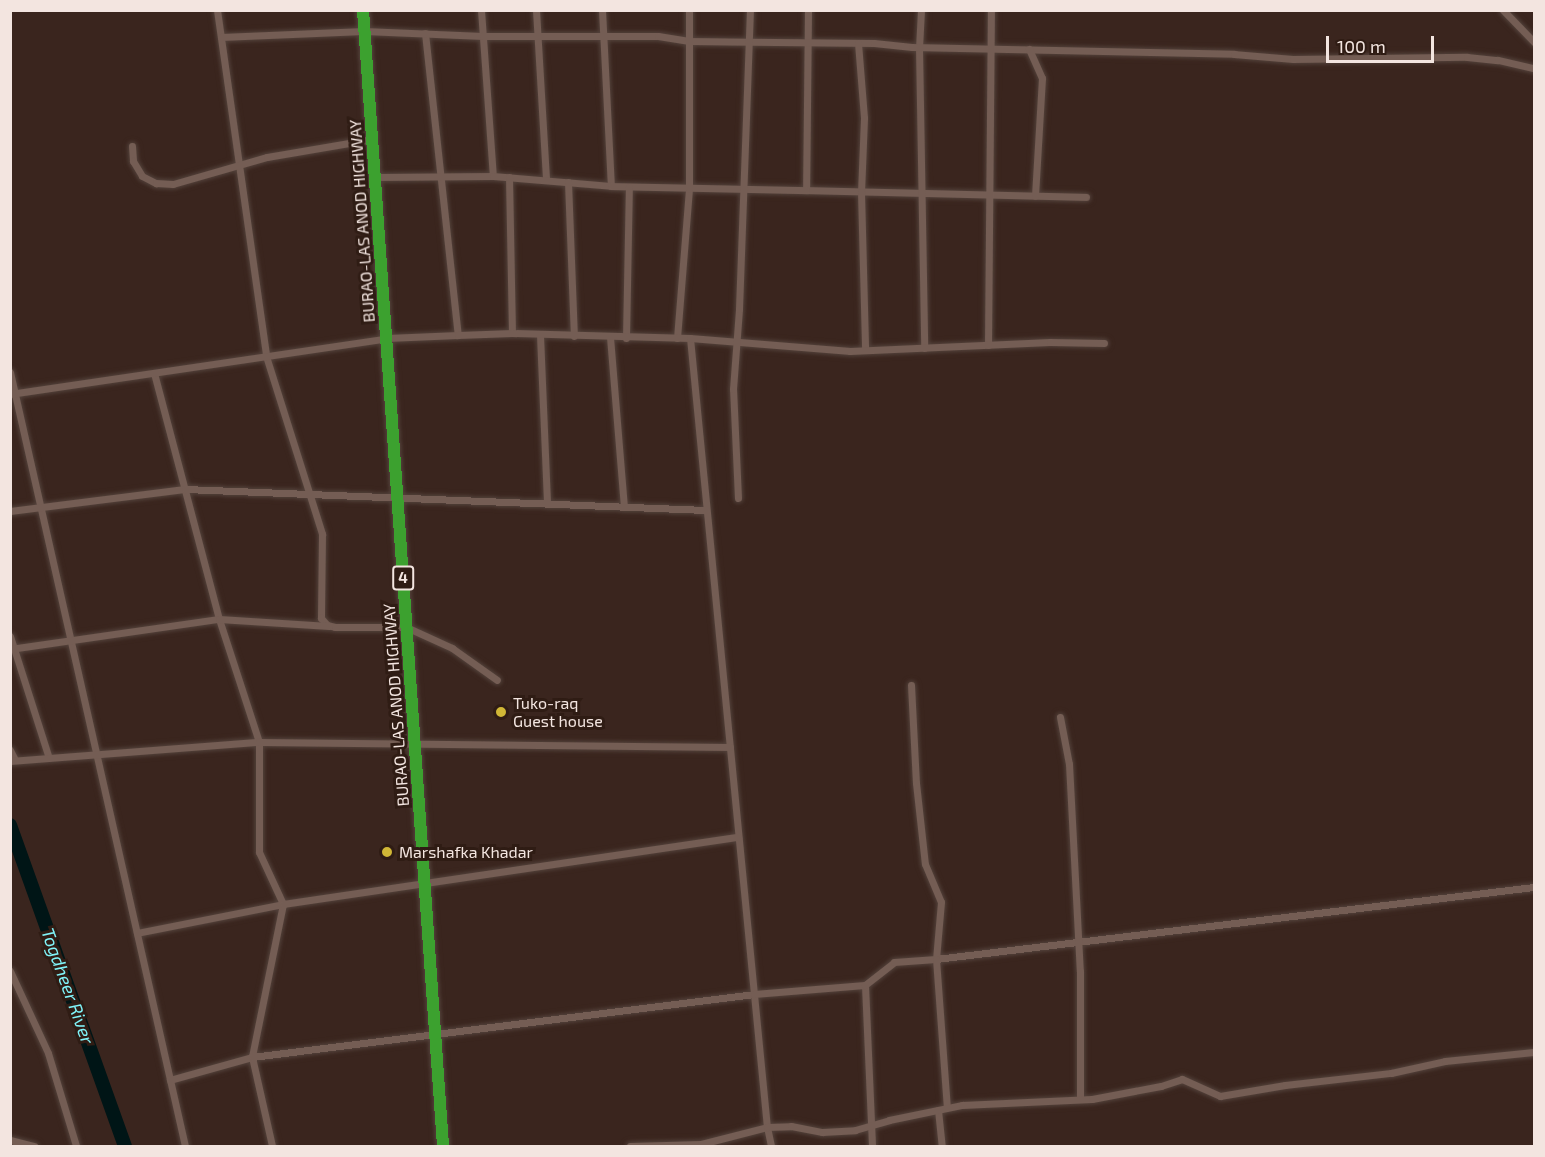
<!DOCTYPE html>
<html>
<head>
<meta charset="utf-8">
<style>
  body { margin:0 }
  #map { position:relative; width:1545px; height:1157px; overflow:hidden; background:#3a251e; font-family:"Exo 2",sans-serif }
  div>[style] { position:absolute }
  .river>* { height:14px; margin:-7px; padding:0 7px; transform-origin:7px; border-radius:7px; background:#001516 }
  .roads { filter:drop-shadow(0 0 2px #53423b) drop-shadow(0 0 2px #53423b) }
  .street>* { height:7px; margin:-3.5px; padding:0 3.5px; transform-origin:3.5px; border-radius:3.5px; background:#745d54 }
  .highway>* { height:12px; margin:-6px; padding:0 6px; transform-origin:6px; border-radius:6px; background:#3ca12f }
  .dots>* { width:16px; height:16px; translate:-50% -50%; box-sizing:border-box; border:3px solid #2f1c14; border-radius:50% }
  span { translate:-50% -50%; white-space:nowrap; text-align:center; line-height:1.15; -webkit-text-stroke:6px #2f1c14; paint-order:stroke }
  .shield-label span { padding:2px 4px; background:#2f1c14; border:2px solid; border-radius:4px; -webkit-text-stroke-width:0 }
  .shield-label { font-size:15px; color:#f3e5e0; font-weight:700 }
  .street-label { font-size:16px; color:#f3e5e0 }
  .poi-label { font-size:16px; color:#f3e5e0 }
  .left { translate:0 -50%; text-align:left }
  .water-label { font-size:18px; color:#80f4f9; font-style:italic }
  .frame { position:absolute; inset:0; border:12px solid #f3e5e0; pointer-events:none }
  .scale { position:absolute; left:1326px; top:36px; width:108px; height:27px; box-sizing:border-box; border:3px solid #f3e5e0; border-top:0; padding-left:8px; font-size:18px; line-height:21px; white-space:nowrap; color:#f3e5e0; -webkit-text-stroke:4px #2f1c14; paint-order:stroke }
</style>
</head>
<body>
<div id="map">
  <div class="river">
    <i style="left:10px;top:825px;width:341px;rotate:70.3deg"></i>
  </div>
  <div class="roads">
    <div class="street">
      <i style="left:217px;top:10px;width:349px;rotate:81.9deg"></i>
      <i style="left:266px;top:356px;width:187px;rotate:72.5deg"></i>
      <i style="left:322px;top:534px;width:84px;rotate:90.7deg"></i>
      <i style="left:321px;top:618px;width:9px;rotate:49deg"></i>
      <i style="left:327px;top:625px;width:8px;rotate:14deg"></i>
      <i style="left:335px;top:627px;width:71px"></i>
      <i style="left:406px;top:627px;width:51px;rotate:24.5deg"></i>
      <i style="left:452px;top:648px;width:55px;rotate:35.4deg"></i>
      <i style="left:481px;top:10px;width:166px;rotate:85.9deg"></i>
      <i style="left:536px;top:10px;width:170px;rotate:86.6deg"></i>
      <i style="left:602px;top:10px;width:176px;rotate:87.1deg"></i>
      <i style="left:808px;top:10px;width:180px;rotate:90.6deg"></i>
      <i style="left:806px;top:190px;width:280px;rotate:1.4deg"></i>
      <i style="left:921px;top:10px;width:37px;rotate:93deg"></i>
      <i style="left:919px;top:47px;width:301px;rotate:89deg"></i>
      <i style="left:1503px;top:10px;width:45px;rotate:45.9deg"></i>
      <i style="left:425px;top:33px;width:304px;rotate:83.8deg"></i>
      <i style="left:221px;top:37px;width:143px;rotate:-2.4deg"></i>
      <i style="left:364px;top:31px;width:119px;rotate:2.4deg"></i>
      <i style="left:483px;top:36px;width:175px"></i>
      <i style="left:658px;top:36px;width:30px;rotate:9deg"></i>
      <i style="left:688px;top:41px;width:186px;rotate:0.6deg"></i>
      <i style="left:874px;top:43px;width:38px;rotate:6deg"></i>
      <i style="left:912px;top:47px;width:322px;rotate:1.2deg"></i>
      <i style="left:1234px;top:54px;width:59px;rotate:4.8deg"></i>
      <i style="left:1293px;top:59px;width:174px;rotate:-0.7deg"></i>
      <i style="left:1467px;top:57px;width:31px;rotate:6deg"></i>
      <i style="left:1498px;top:60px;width:37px;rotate:13deg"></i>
      <i style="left:858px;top:43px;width:75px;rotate:85.4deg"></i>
      <i style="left:864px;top:118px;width:74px;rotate:92.3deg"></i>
      <i style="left:861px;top:192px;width:158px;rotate:88.5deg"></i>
      <i style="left:1029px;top:49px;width:32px;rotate:66deg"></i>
      <i style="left:1042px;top:78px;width:118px;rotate:93.4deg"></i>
      <i style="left:132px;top:146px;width:15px;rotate:86deg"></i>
      <i style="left:133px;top:161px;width:17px;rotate:59deg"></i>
      <i style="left:142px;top:176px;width:16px;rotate:27deg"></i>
      <i style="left:156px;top:183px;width:17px;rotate:3deg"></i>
      <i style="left:173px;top:184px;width:98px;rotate:-16deg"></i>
      <i style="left:267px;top:157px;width:107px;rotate:-9.7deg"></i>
      <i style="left:376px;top:177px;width:117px;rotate:-0.5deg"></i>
      <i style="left:493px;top:176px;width:118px;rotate:4.8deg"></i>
      <i style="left:611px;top:186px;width:195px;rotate:1.2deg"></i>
      <i style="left:509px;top:177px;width:156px;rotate:88.9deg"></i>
      <i style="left:568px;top:182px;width:154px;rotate:87.8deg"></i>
      <i style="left:540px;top:335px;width:168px;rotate:87.6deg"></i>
      <i style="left:610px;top:337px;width:170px;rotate:85.3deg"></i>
      <i style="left:626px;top:338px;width:151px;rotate:-88.9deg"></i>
      <i style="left:677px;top:338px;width:149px;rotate:-85.4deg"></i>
      <i style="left:689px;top:189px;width:179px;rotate:-90deg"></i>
      <i style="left:690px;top:338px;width:793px;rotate:84.43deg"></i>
      <i style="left:767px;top:1127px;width:19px;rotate:78deg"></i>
      <i style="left:988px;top:345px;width:335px;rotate:-89.5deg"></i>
      <i style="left:10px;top:372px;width:794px;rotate:77.26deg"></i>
      <i style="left:154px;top:373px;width:254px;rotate:75.2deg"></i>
      <i style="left:219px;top:619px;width:129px;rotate:72deg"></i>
      <i style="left:259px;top:742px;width:110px;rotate:90deg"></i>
      <i style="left:259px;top:852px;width:57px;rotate:65.2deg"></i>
      <i style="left:283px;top:904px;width:156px;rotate:101.5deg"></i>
      <i style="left:252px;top:1057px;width:91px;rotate:77.3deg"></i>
      <i style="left:10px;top:394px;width:381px;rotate:-8.4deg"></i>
      <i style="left:387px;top:338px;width:71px;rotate:-2.4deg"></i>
      <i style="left:458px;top:335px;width:54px;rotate:-2.1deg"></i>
      <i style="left:512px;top:333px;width:178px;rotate:1.6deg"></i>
      <i style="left:690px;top:338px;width:161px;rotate:4.6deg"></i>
      <i style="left:850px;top:351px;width:200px;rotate:-2.6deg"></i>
      <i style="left:1050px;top:342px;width:54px;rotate:1.1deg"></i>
      <i style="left:738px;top:498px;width:109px;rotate:-92.6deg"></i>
      <i style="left:733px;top:389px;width:80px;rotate:-85.7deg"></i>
      <i style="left:739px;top:309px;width:299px;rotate:-87.9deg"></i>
      <i style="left:10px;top:511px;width:176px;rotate:-7.2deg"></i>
      <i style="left:185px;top:489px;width:521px;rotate:2.31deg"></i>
      <i style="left:10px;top:636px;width:128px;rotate:72.3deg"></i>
      <i style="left:10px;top:649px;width:211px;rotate:-8.2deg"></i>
      <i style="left:219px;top:619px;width:110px;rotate:3.6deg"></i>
      <i style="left:911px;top:685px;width:98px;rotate:87.1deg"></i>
      <i style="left:916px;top:783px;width:81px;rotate:83.7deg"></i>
      <i style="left:925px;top:864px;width:41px;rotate:67.2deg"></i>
      <i style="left:941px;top:902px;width:57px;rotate:95deg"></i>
      <i style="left:936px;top:959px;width:602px;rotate:-6.87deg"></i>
      <i style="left:1060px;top:717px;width:48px;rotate:79.2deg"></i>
      <i style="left:1069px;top:764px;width:207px;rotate:87deg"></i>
      <i style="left:1080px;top:971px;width:128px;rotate:90deg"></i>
      <i style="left:10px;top:750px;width:11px;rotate:63deg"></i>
      <i style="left:10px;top:761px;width:250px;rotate:-4.4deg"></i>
      <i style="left:259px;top:742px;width:471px;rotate:0.6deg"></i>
      <i style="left:137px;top:933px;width:149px;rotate:-11.2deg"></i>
      <i style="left:283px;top:904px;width:460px;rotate:-8.4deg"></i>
      <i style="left:10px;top:971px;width:90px;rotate:65.1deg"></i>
      <i style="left:48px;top:1053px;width:97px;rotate:73.2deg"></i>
      <i style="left:865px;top:985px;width:161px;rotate:87.5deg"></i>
      <i style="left:170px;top:1080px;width:85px;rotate:-15.7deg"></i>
      <i style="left:252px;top:1057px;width:506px;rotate:-7.15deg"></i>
      <i style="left:754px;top:994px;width:111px;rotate:-4.6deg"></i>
      <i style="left:865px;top:985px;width:37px;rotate:-38deg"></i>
      <i style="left:894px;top:962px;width:42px;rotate:-4.1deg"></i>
      <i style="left:936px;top:959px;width:149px;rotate:85.8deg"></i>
      <i style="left:938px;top:1110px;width:36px;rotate:84deg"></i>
      <i style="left:10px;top:1140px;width:25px;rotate:14deg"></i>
      <i style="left:630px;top:1146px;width:71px;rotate:-1.6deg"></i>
      <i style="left:701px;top:1144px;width:68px;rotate:-14.4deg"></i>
      <i style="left:767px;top:1127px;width:24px;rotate:-2deg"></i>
      <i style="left:791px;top:1126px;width:32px;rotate:11deg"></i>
      <i style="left:822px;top:1132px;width:33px;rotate:-3deg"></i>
      <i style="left:855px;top:1130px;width:35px;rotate:-16deg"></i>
      <i style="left:889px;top:1120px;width:75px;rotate:-11.6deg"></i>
      <i style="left:962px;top:1105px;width:130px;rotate:-2.6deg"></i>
      <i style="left:1092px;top:1099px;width:70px;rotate:-10.7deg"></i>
      <i style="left:1161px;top:1086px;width:22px;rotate:-18deg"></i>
      <i style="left:1182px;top:1079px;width:42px;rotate:24.1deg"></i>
      <i style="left:1220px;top:1096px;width:66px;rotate:-9.6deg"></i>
      <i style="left:1285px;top:1085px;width:107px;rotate:-6.5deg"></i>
      <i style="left:1391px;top:1073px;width:55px;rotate:-12.5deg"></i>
      <i style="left:1445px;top:1061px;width:89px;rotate:-5.8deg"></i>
    </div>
    <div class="highway">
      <i style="left:363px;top:10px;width:1139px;rotate:85.97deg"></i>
    </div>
  </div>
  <div class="dots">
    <i style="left:501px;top:712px;background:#d1b736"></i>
    <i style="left:387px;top:852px;background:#d1b736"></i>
  </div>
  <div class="shield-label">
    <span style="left:403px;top:578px">4</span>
  </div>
  <div class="street-label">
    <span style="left:362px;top:221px;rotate:-94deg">BURAO-LAS ANOD HIGHWAY</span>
    <span style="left:396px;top:705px;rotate:-94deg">BURAO-LAS ANOD HIGHWAY</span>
  </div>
  <div class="poi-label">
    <span class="left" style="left:513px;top:712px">Tuko-raq<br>Guest house</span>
    <span class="left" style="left:399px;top:852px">Marshafka Khadar</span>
  </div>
  <div class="water-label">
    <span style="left:68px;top:986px;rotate:70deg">Togdheer River</span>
  </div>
  <div class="frame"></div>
  <div class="scale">100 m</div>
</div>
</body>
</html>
